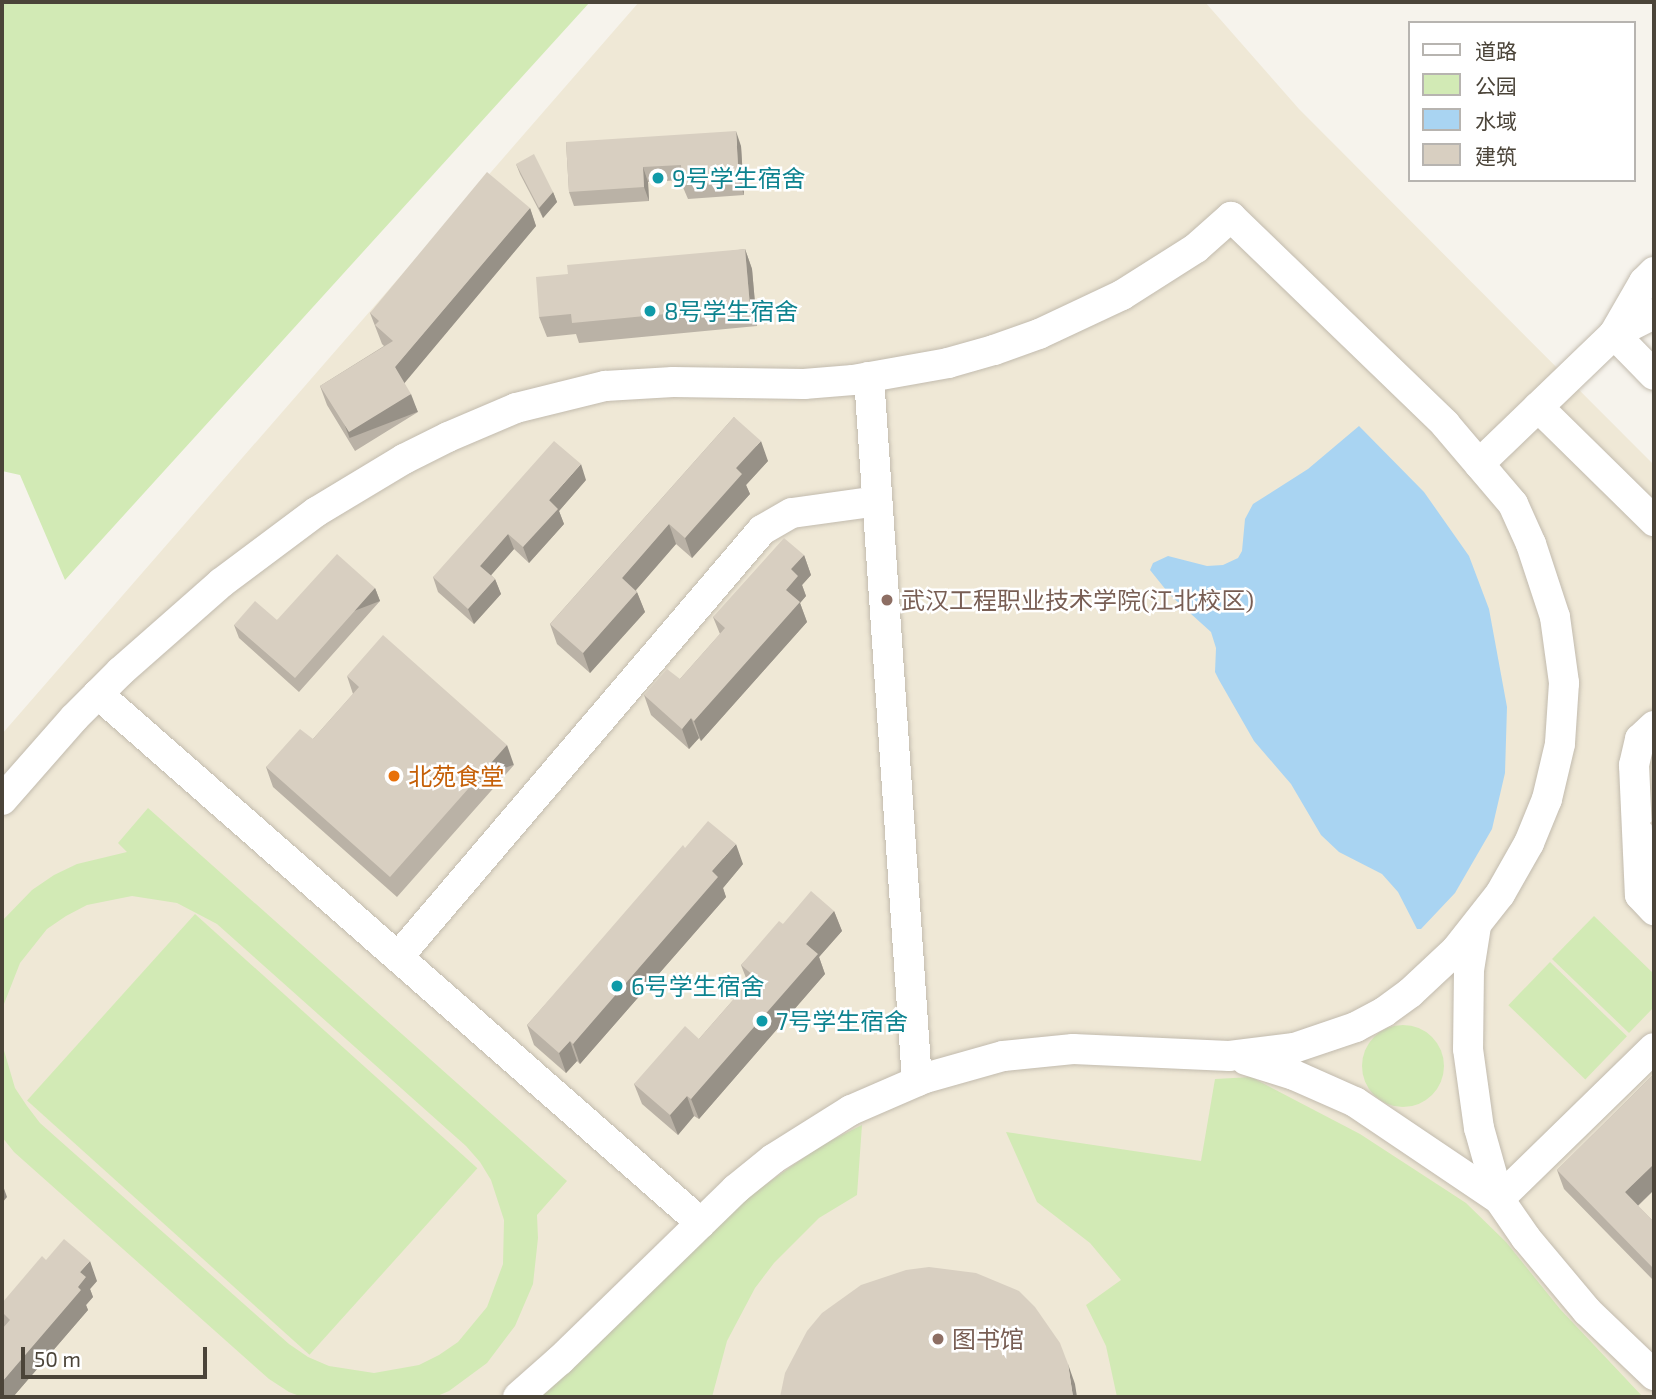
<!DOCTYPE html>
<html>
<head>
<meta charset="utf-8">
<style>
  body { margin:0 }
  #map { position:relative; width:1656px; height:1399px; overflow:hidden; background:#f6f3ec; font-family:"Exo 2","Noto Sans SC",sans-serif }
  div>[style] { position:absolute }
  .education>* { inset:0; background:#efe8d6 }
  .green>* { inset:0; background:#d2eab5; transform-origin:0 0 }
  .round { border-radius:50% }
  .water>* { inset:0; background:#a9d4f2 }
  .roads { filter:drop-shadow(0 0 2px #c2bbae) drop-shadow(0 0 2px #c2bbae) }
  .minor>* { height:30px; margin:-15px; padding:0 15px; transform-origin:15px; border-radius:15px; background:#fff }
  .wall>* { inset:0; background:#bab2a6 }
  .shaded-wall>* { inset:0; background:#979187; transform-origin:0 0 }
  .building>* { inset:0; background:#d8cfc1 }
  .dots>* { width:19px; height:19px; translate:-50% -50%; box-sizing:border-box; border:4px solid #fff; border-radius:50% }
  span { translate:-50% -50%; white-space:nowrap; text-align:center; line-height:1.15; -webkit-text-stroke:5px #fff; paint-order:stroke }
  .culture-label { font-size:24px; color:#0d838f }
  .left { translate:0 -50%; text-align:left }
  .education-label { font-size:24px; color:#785e54 }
  .food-label { font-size:24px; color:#c56008 }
  .frame { position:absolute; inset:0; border:4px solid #4b4439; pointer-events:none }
  .legend { position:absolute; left:1408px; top:21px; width:228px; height:161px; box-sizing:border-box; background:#fff; border:2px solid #b7b4b0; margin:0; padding:9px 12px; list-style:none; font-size:21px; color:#4b4439 }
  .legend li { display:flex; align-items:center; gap:14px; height:35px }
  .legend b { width:35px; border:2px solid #b7b4b0 }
  .scale { position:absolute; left:21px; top:1347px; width:186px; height:32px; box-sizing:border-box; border:4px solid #4b4439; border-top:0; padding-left:9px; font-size:21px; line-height:24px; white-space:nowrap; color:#4b4439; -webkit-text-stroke:5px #fff; paint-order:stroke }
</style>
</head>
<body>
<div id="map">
  <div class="education">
    <i style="clip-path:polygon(639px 2px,1205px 2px,1299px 109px,1654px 465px,1654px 1397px,2px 1397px,2px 734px)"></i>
  </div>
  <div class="green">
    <i style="clip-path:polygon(2px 2px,590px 2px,65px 580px,20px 475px,2px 471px)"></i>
    <i style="clip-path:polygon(evenodd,148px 808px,567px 1181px,537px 1215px,538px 1238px,533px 1284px,515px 1326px,487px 1363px,449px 1391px,435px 1397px,302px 1397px,289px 1392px,269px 1379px,14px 1152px,2px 1137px,2px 921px,32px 890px,54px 875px,77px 864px,127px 852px,118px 843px,148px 808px,132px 896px,177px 903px,217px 924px,466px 1146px,480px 1162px,491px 1180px,504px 1220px,503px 1264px,487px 1307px,458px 1342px,439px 1355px,419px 1365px,374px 1373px,329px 1366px,308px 1357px,289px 1344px,40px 1123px,27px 1106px,15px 1088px,3px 1047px,4px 1004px,20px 963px,47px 929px,66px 916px,87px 905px,132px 896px)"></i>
    <i style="left:195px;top:914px;width:380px;height:251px;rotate:42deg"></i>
    <i style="clip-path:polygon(1594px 916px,1654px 974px,1654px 1007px,1629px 1033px,1552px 959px)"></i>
    <i style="left:1550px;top:962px;width:107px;height:60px;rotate:44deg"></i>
    <i class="round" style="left:1362px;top:1025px;width:82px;height:82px"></i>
    <i style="clip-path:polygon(1251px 1077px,1360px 1134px,1466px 1203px,1506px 1242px,1560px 1309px,1643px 1397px,1117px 1397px,1106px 1346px,1086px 1305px,1121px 1280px,1090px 1243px,1037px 1202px,1006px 1132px,1201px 1161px,1215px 1079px)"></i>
    <i style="clip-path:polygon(862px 1125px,857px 1195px,819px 1218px,774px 1263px,755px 1288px,727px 1341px,712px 1397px,541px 1397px,642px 1290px,742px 1201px,822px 1145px)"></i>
  </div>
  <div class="water">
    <i style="clip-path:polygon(1359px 426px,1424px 492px,1469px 556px,1489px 609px,1507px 707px,1505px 773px,1492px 829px,1455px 893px,1421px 929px,1417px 929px,1398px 892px,1382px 874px,1339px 852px,1321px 835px,1291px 784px,1254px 741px,1219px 680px,1215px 672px,1216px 648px,1211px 632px,1170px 595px,1150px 570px,1153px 563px,1168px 556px,1207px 566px,1223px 565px,1238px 558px,1242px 551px,1245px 519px,1253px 504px,1308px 469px)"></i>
  </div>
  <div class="roads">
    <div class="minor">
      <i style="left:1614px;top:334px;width:57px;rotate:45.7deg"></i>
      <i style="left:1614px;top:334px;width:45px;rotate:-26.6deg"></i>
      <i style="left:869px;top:377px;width:706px;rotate:86.1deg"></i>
      <i style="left:1538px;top:407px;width:163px;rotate:44.5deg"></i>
      <i style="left:1479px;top:464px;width:187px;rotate:-43.9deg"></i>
      <i style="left:1614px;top:334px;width:60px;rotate:-60deg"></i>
      <i style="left:1644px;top:282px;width:14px;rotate:-45deg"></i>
      <i style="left:98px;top:694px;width:802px;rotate:41.26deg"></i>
      <i style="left:1654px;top:726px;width:19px;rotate:137deg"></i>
      <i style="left:1640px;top:739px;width:27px;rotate:103deg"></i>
      <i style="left:1634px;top:765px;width:130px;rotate:87.4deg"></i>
      <i style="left:1640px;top:895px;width:21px;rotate:47deg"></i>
      <i style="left:2px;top:800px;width:109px;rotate:-48.7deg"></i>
      <i style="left:74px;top:718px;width:66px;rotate:-45deg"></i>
      <i style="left:121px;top:671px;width:133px;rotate:-41.3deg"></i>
      <i style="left:221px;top:583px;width:119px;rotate:-36.8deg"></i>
      <i style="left:316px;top:512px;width:103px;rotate:-31.1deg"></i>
      <i style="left:404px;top:459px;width:49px;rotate:-26.6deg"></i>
      <i style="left:448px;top:437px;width:74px;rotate:-23.1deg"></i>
      <i style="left:516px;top:408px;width:92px;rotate:-13.9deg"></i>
      <i style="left:605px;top:386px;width:68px;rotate:-3.4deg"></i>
      <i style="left:673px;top:382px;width:131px;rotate:0.9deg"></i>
      <i style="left:804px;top:384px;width:49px;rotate:-4.7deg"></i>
      <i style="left:853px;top:380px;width:97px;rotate:-10.1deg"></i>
      <i style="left:948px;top:363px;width:48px;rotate:-15.8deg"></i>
      <i style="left:994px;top:350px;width:48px;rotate:-19.6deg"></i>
      <i style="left:1039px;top:334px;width:92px;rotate:-25.2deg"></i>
      <i style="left:1122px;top:295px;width:88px;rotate:-32.4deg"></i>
      <i style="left:1196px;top:248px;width:47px;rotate:-41.5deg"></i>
      <i style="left:1231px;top:217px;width:298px;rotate:44deg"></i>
      <i style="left:1445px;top:424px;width:105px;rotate:49.6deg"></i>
      <i style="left:1513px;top:504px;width:44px;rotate:65.8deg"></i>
      <i style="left:1531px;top:544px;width:77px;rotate:71.8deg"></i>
      <i style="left:1555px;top:617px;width:67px;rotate:82.2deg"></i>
      <i style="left:1564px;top:683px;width:61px;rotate:93.8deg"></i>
      <i style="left:1560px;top:744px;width:57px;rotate:103.3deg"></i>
      <i style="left:1547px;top:799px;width:48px;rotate:112.2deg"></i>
      <i style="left:1529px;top:843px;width:59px;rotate:119.6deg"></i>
      <i style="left:1500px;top:894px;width:71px;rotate:128.2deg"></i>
      <i style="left:1456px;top:950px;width:63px;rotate:136.9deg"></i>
      <i style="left:1410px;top:993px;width:32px;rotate:144deg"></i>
      <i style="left:1384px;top:1012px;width:32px;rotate:152deg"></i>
      <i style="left:1356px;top:1027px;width:65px;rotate:161.3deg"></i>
      <i style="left:1294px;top:1048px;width:65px;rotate:173deg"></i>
      <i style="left:1229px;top:1056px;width:156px;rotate:-177.4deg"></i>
      <i style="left:1073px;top:1049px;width:70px;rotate:174.3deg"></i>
      <i style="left:1003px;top:1056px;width:81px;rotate:164.2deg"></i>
      <i style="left:925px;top:1078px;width:81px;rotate:156.6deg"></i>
      <i style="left:851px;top:1110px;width:92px;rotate:147.9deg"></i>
      <i style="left:773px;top:1159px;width:48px;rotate:141deg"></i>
      <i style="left:736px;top:1189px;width:245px;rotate:135.8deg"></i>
      <i style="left:560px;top:1360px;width:56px;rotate:138.6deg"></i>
      <i style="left:1476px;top:926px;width:45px;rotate:99deg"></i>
      <i style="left:1469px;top:970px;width:79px;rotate:90.7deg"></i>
      <i style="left:1468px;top:1049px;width:80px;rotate:82.1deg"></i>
      <i style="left:1479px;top:1128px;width:74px;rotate:74.3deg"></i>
      <i style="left:1499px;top:1199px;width:47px;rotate:55.3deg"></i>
      <i style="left:1526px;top:1238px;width:95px;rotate:50.1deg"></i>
      <i style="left:1587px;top:1311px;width:93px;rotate:43.7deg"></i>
      <i style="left:398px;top:957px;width:561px;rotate:-49.55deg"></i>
      <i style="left:762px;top:530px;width:34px;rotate:-30deg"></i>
      <i style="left:792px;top:513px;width:86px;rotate:-8deg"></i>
      <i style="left:1246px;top:1060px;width:50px;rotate:17.4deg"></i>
      <i style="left:1294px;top:1075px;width:67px;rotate:23.9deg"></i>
      <i style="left:1355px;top:1102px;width:174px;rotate:34deg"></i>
      <i style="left:1499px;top:1199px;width:216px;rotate:-44.3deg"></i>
    </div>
  </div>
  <div class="wall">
    <i style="clip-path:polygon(566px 142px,741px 146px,744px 195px,688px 199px,682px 185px,682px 180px,648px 182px,649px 201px,574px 206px,569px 192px)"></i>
    <i style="clip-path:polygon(516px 164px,553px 192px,557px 202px,543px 218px,520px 174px)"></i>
    <i style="clip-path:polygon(530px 208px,536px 226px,404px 383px,418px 412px,355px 451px,327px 405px,320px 386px,384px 346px,382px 344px,370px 313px)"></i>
    <i style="clip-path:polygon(745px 249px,752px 269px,757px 326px,579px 343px,576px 334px,547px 337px,539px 317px,568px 274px)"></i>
    <i style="clip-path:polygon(734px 417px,768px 461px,746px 485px,750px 494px,692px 558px,676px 544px,636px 590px,645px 612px,590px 673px,557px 644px,550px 624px)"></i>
    <i style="clip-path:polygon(586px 480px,559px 511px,564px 524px,529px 563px,514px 549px,491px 575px,495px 579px,501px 594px,474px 624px,438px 592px,433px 577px)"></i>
    <i style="clip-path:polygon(804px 555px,811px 575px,802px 585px,806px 596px,800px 603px,807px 622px,701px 741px,699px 738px,689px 749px,651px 715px,644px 695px,680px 679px,720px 634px,713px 617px)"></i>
    <i style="clip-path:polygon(375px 588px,380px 601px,299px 692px,239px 638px,234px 625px,277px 620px)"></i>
    <i style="clip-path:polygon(347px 676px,514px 765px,397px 897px,273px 787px,266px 767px,313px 739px,353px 694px)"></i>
    <i style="clip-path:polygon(685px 848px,743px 864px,723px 888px,726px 897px,580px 1064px,577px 1061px,566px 1073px,534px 1045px,527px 1025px)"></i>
    <i style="clip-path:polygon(834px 911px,842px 931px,819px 957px,825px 974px,699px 1119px,694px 1116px,678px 1135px,642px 1104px,634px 1084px,699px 1039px,748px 983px,741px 965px,783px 924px)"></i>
    <i style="clip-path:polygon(1654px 1074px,1654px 1190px,1638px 1206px,1654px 1222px,1654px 1281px,1564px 1189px,1557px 1170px)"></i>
    <i style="clip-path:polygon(97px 1281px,90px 1289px,93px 1297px,86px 1305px,88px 1310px,13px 1397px,2px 1397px,4px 1327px,2px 1321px,2px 1303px)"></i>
  </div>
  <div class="shaded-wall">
    <i style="clip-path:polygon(736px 131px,741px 146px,744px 195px,739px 181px)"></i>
    <i style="clip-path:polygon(643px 167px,648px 182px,649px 201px,644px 187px)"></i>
    <i style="clip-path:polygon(553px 192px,557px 202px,543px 218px,539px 208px)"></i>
    <i style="clip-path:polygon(530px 208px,536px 226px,402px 386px,395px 367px)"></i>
    <i style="clip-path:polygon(745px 249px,752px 269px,757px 326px,750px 306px)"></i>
    <i style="left:411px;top:394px;width:19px;height:73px;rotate:69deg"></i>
    <i style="clip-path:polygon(761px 441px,768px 461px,746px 485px,750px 494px,692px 558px,685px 538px,736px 468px)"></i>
    <i style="clip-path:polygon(581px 464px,586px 480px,559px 511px,564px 524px,529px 563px,523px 547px,549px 500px)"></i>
    <i style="clip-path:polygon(669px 524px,676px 544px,629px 598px,622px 578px)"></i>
    <i style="clip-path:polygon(508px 534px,514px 549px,486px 581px,480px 566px)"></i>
    <i style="clip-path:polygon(804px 555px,811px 575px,802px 585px,806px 596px,800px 603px,807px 622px,701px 741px,694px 721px,786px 590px,791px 569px)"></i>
    <i style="clip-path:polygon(495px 579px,501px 594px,474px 624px,468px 609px)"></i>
    <i style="left:375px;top:588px;width:14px;height:120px;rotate:69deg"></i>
    <i style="clip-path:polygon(637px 592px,645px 612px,590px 673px,583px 653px)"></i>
    <i style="clip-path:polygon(691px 718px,699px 738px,689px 749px,682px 729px)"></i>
    <i style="left:507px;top:745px;width:21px;height:176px;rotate:71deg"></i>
    <i style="clip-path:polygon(736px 844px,743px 864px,723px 888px,726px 897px,580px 1064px,573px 1044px,712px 871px)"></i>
    <i style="clip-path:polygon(834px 911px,842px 931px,819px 957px,825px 974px,699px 1119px,691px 1099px,806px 944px)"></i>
    <i style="clip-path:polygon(570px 1041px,577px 1061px,566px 1073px,559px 1053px)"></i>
    <i style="clip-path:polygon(687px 1096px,694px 1116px,678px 1135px,670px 1115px)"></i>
    <i style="clip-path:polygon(1654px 1164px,1654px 1190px,1632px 1211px,1625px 1192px)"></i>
    <i style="clip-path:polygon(2px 1183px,7px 1197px,2px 1203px)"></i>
    <i style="clip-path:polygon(90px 1261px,97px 1281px,90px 1289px,93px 1297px,86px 1305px,88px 1310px,13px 1397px,2px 1397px,2px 1382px,78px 1287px,80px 1272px)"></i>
    <i style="clip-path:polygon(1068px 1364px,1075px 1384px,1077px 1397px,1073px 1397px)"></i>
  </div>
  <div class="building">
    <i style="clip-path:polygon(736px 131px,739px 181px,682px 185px,681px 165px,643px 167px,644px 187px,569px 192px,566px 142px)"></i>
    <i style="clip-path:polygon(534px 154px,553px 192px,539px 208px,516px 164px)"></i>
    <i style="clip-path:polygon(487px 172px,530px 208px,395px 367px,411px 394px,349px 432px,320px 386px,393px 341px,375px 325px,379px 321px,370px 313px)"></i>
    <i style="clip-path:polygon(745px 249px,750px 306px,572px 323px,571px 314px,539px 317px,536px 277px,568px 274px,567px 265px)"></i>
    <i style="clip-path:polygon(734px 417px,761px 441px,736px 468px,742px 474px,685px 538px,669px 524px,622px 578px,637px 592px,583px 653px,550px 624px)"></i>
    <i style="clip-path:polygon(554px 441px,581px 464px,549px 500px,558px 509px,523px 547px,508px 534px,480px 566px,495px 579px,468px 609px,433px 577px)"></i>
    <i style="clip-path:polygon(784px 538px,804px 555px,791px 569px,798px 576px,786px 590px,800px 602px,694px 721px,691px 718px,682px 729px,644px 695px,667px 669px,680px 679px,725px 628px,713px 617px)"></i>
    <i style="clip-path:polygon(337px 554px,375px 588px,295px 678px,234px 625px,255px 601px,277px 620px)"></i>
    <i style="clip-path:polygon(383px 635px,507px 745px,390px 877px,266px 767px,300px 729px,313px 739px,359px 687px,347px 676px)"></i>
    <i style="clip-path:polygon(1654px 819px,1654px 828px,1650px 823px)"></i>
    <i style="clip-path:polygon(708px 821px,736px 844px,712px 871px,718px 877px,573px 1044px,570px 1041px,559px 1053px,527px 1025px,683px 845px,685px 848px)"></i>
    <i style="clip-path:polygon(811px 891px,834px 911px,806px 944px,818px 954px,691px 1099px,687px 1096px,670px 1115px,634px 1084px,685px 1026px,699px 1039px,754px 976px,741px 965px,779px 921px,783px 924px)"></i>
    <i style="clip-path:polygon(1654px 1074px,1654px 1164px,1625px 1192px,1654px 1222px,1654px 1269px,1557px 1170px)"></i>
    <i style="clip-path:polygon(64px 1239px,90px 1261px,80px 1272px,86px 1277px,78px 1287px,81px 1290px,2px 1382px,2px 1329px,10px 1320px,2px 1312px,2px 1303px,42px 1256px,46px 1260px)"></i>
    <i style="clip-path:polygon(929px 1267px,976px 1273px,1019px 1291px,1035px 1307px,1060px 1343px,1068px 1364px,1073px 1397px,780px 1397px,785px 1373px,807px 1331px,822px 1313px,861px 1285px,906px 1270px)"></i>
  </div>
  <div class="dots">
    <i style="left:658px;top:178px;background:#0f9aa8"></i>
    <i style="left:650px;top:311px;background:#0f9aa8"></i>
    <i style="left:887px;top:600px;background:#8d6e63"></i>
    <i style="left:394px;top:776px;background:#e8710a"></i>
    <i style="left:617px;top:986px;background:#0f9aa8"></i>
    <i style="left:762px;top:1021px;background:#0f9aa8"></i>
    <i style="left:938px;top:1339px;background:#8d6e63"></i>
  </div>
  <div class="culture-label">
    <span class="left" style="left:672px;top:178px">9号学生宿舍</span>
    <span class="left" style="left:664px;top:311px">8号学生宿舍</span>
    <span class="left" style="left:631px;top:986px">6号学生宿舍</span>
    <span class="left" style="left:776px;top:1021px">7号学生宿舍</span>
  </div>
  <div class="education-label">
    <span class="left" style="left:901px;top:600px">武汉工程职业技术学院(江北校区)</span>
    <span class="left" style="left:952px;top:1339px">图书馆</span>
  </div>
  <div class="food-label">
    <span class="left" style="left:408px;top:776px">北苑食堂</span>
  </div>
  <div class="frame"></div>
  <ul class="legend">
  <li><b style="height:9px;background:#fff"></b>道路</li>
  <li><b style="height:19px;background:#d2eab5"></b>公园</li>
  <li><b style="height:19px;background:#a9d4f2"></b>水域</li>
  <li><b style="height:19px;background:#d8cfc1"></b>建筑</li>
  </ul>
  <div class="scale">50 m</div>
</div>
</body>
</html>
